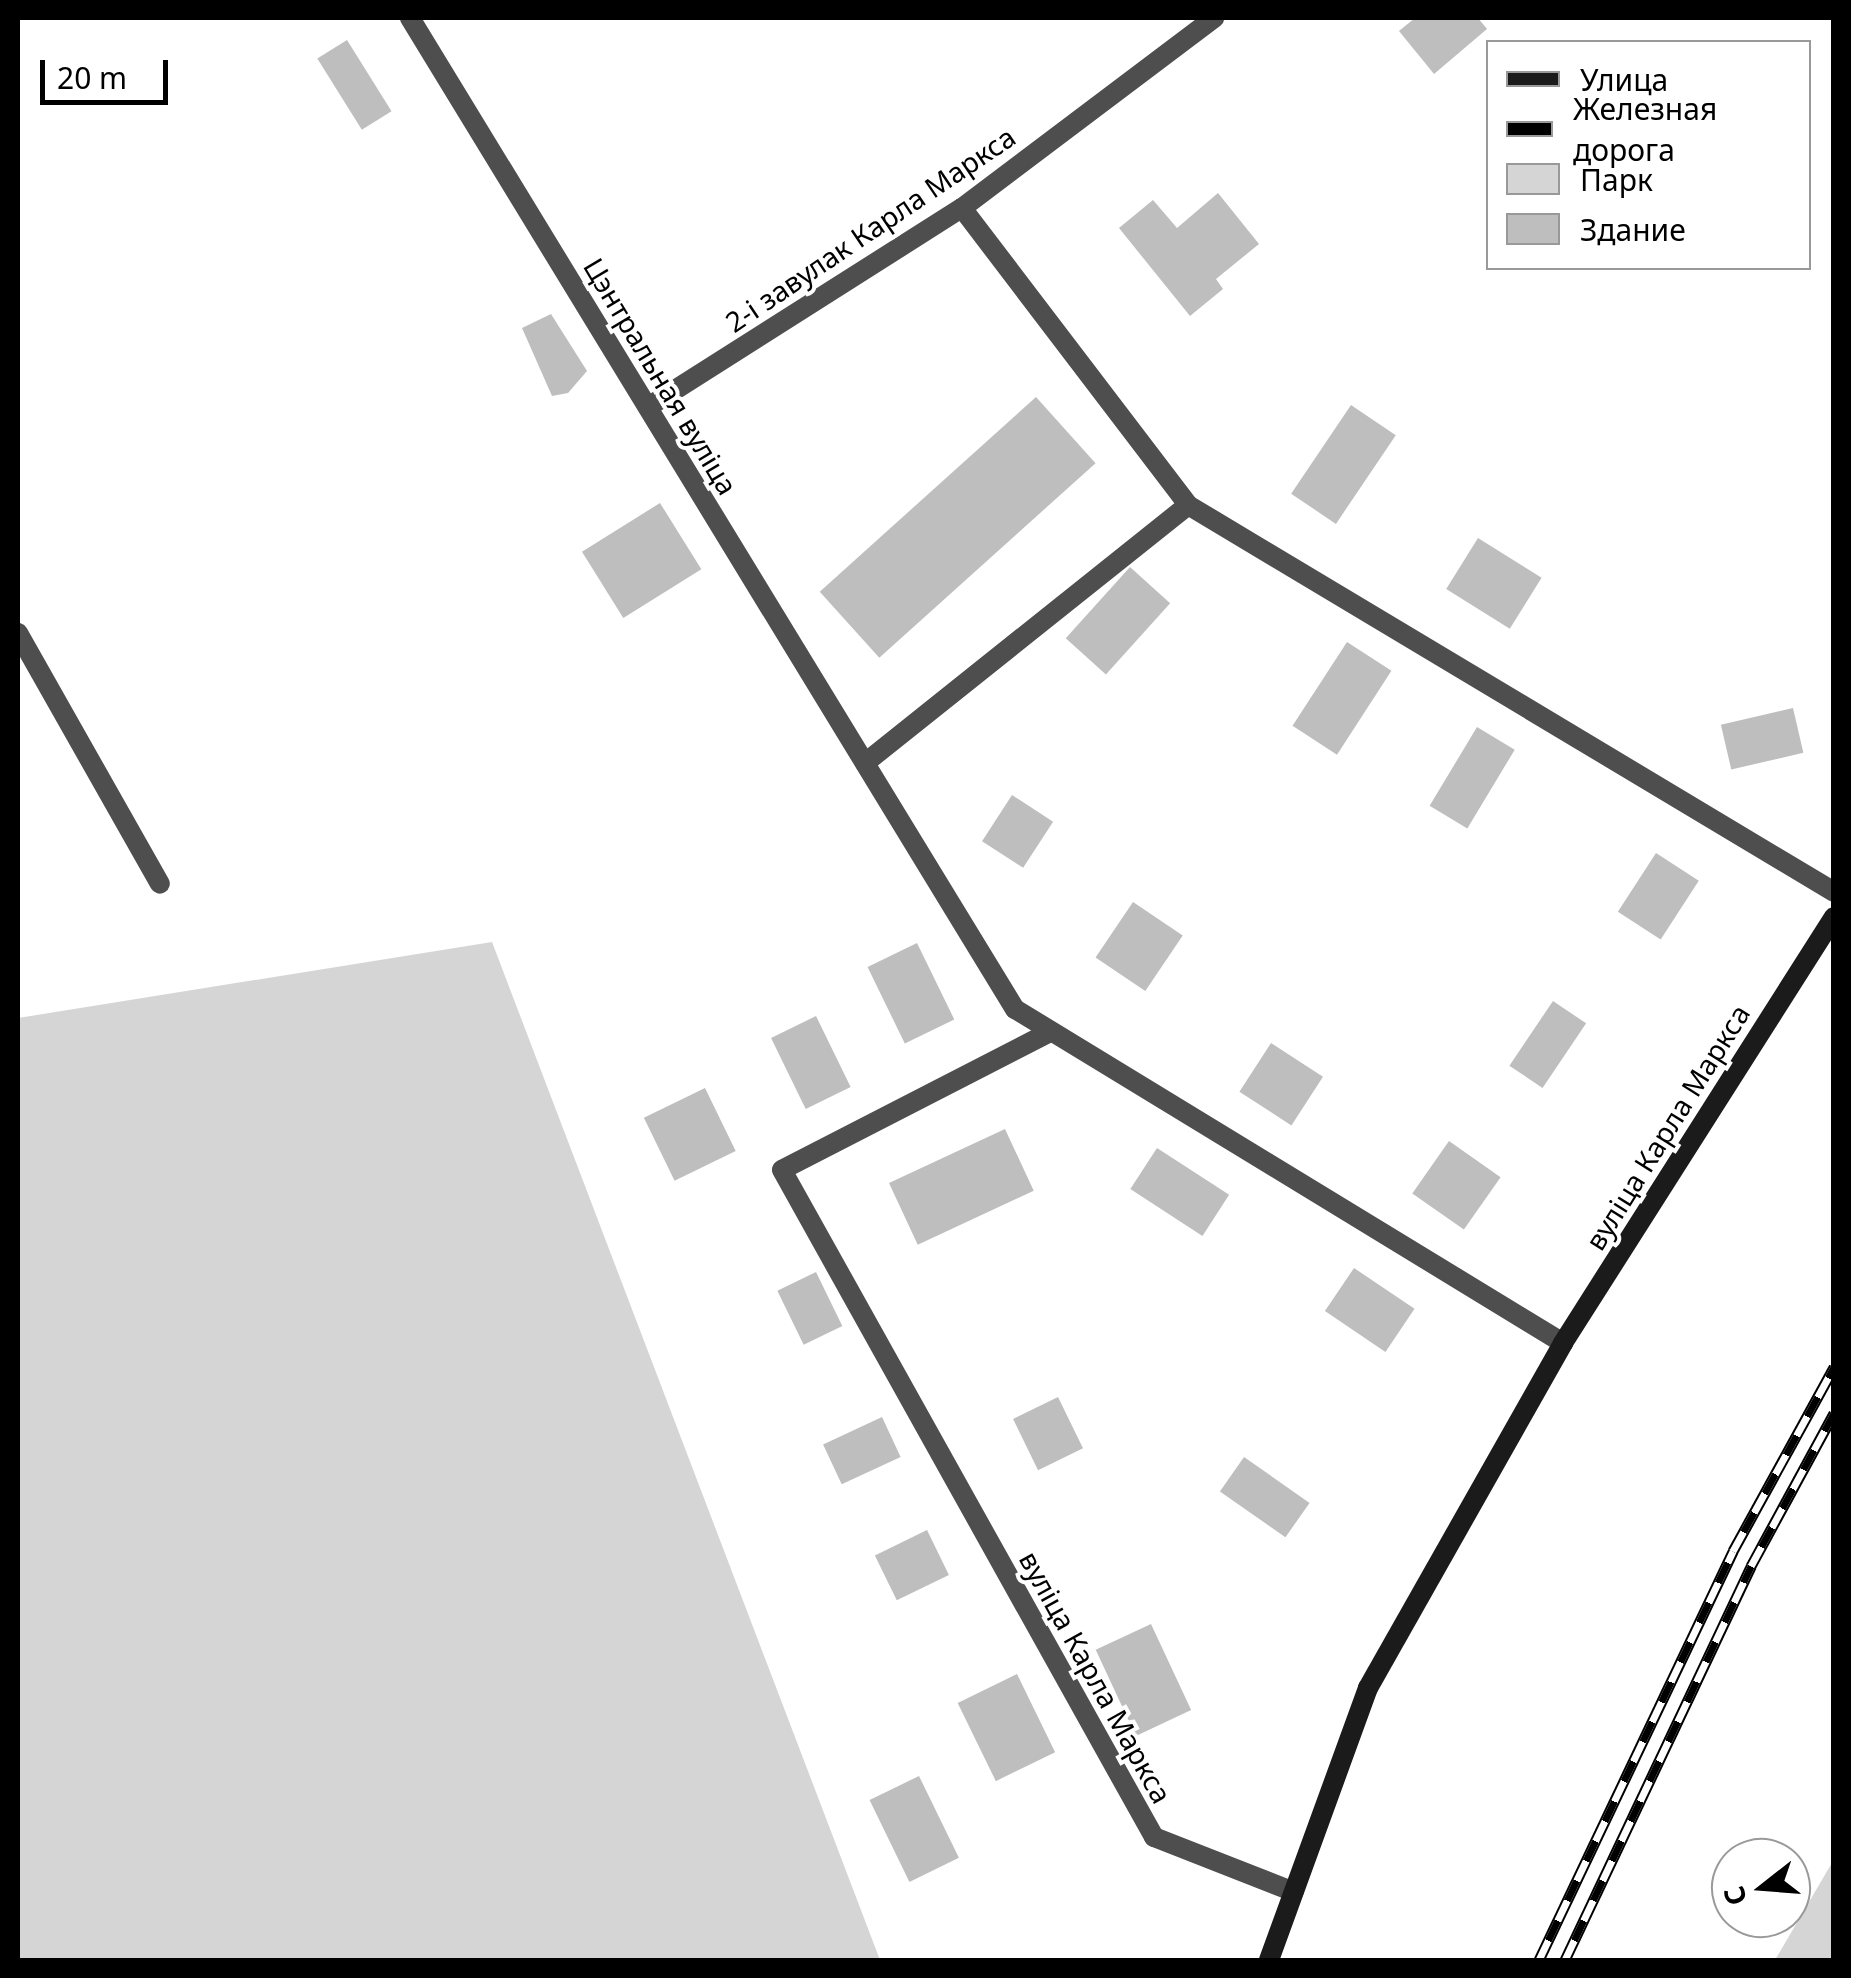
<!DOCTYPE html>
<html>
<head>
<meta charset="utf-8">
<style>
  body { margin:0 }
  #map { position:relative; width:1851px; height:1978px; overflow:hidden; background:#fff; font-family:"Noto Sans",sans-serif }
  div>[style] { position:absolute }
  .green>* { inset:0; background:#d5d5d5 }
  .building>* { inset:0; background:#bebebe; transform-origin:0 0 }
  .lane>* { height:20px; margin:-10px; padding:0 10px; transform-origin:10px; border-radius:10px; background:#4e4e4e }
  .street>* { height:20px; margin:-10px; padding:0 10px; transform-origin:10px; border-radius:10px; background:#4e4e4e }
  .secondary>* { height:20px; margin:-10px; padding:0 10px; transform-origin:10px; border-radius:10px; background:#1b1b1b }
  .rail>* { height:11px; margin-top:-5.5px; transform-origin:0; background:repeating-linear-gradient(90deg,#fff 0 22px,#000 0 44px); box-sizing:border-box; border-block:2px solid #000 }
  span { translate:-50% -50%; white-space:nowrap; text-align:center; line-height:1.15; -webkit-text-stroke:8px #fff; paint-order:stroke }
  .street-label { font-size:28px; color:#000 }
  .frame { position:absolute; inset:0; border:20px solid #000; pointer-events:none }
  .legend { position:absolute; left:1486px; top:40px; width:325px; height:230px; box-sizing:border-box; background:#fff; border:2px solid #999; margin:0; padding:12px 18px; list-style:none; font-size:30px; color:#000 }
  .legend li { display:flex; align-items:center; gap:20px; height:50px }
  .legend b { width:50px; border:2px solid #999 }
  .north { position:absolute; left:1711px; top:1838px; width:100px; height:100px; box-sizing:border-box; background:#fff; border:2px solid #999; border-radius:50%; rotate:253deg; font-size:28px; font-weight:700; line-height:40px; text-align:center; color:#000 }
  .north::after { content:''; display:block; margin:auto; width:35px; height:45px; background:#000; clip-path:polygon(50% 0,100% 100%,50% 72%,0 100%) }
  .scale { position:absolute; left:40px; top:60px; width:128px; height:45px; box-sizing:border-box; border:5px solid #000; border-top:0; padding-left:12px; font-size:30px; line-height:35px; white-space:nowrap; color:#000; -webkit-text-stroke:8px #fff; paint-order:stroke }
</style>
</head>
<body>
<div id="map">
  <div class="green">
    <i style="clip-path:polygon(492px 942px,880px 1960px,18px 1960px,18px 1018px)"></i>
    <i style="clip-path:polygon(1833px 1861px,1833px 1960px,1775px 1960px)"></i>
  </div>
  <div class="building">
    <i style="clip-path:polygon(1415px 18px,1478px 18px,1487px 29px,1434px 74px,1399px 31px)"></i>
    <i style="left:347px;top:40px;width:84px;height:35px;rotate:58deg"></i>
    <i style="clip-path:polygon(1218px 193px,1259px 244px,1216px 279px,1223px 289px,1190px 316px,1119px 228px,1153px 200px,1177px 228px)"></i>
    <i style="clip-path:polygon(551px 314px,587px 371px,568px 393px,552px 396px,522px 328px)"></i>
    <i style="left:1036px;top:397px;width:89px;height:291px;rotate:48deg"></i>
    <i style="left:1351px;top:405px;width:54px;height:107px;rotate:34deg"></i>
    <i style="left:660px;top:503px;width:78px;height:92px;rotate:58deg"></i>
    <i style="left:1478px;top:538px;width:75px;height:60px;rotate:32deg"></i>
    <i style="left:1130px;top:567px;width:54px;height:96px;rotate:42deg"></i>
    <i style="left:1347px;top:642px;width:53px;height:100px;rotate:33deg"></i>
    <i style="left:1793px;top:708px;width:46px;height:74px;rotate:77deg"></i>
    <i style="left:1477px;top:727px;width:44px;height:92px;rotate:31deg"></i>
    <i style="left:1012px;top:795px;width:49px;height:55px;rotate:33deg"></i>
    <i style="left:1656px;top:853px;width:51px;height:70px;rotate:33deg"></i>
    <i style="left:1133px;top:902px;width:60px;height:67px;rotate:34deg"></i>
    <i style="left:917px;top:943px;width:85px;height:55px;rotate:64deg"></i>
    <i style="left:1553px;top:1001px;width:40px;height:78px;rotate:34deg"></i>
    <i style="left:816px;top:1016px;width:79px;height:50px;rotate:64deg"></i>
    <i style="left:1271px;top:1043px;width:62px;height:58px;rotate:33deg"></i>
    <i style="left:705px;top:1088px;width:70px;height:68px;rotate:64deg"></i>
    <i style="left:1005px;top:1129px;width:68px;height:128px;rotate:65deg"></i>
    <i style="left:1449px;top:1141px;width:63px;height:64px;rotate:35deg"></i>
    <i style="left:1157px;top:1148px;width:86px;height:49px;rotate:33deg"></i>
    <i style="left:1354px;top:1268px;width:73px;height:52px;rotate:34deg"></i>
    <i style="left:816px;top:1272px;width:60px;height:43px;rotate:64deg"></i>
    <i style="left:1058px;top:1397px;width:57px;height:50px;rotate:64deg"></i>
    <i style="left:882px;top:1417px;width:44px;height:65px;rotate:65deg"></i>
    <i style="left:1244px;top:1457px;width:80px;height:42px;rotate:35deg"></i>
    <i style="left:927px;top:1530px;width:50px;height:58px;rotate:64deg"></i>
    <i style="left:1151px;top:1624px;width:95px;height:61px;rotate:65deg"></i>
    <i style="left:1017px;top:1674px;width:87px;height:66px;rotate:64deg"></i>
    <i style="left:919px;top:1776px;width:91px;height:55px;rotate:64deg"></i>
  </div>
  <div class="lane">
    <i style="left:18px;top:633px;width:288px;rotate:60.5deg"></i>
  </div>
  <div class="street">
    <i style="left:410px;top:18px;width:1161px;rotate:58.6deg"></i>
    <i style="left:1015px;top:1009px;width:642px;rotate:31.36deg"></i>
    <i style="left:962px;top:208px;width:373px;rotate:52.7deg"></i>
    <i style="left:648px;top:407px;width:372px;rotate:-32.4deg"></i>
    <i style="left:962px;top:208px;width:316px;rotate:-37deg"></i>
    <i style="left:865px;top:763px;width:413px;rotate:-38.6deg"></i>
    <i style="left:1188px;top:505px;width:753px;rotate:30.92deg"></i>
    <i style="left:1050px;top:1032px;width:301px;rotate:152.8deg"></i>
    <i style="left:782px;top:1170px;width:764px;rotate:60.85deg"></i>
    <i style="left:1154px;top:1837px;width:150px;rotate:21.4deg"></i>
  </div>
  <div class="secondary">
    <i style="left:1269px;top:1960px;width:289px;rotate:-70deg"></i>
    <i style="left:1368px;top:1688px;width:396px;rotate:-60.5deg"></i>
    <i style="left:1563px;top:1343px;width:505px;rotate:-57.54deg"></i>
  </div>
  <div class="rail">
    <i style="left:1539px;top:1960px;width:453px;rotate:-64.6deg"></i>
    <i style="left:1733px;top:1551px;width:210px;rotate:-61.2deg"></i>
    <i style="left:1565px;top:1960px;width:436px;rotate:-64.7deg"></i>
    <i style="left:1751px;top:1566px;width:174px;rotate:-61.5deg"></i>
  </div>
  <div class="street-label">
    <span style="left:870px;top:229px;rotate:-34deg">2-і завулак Карла Маркса</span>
    <span style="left:661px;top:376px;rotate:59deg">Цэнтральная вуліца</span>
    <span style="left:1667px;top:1127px;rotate:-58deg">вуліца Карла Маркса</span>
    <span style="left:1096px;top:1677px;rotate:61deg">вуліца Карла Маркса</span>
  </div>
  <div class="frame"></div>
  <ul class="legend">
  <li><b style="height:12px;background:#1b1b1b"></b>Улица</li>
  <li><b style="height:12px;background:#000"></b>Железная дорога</li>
  <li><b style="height:28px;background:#d5d5d5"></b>Парк</li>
  <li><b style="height:28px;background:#bebebe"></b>Здание</li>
  </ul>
  <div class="north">С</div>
  <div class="scale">20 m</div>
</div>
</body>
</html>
